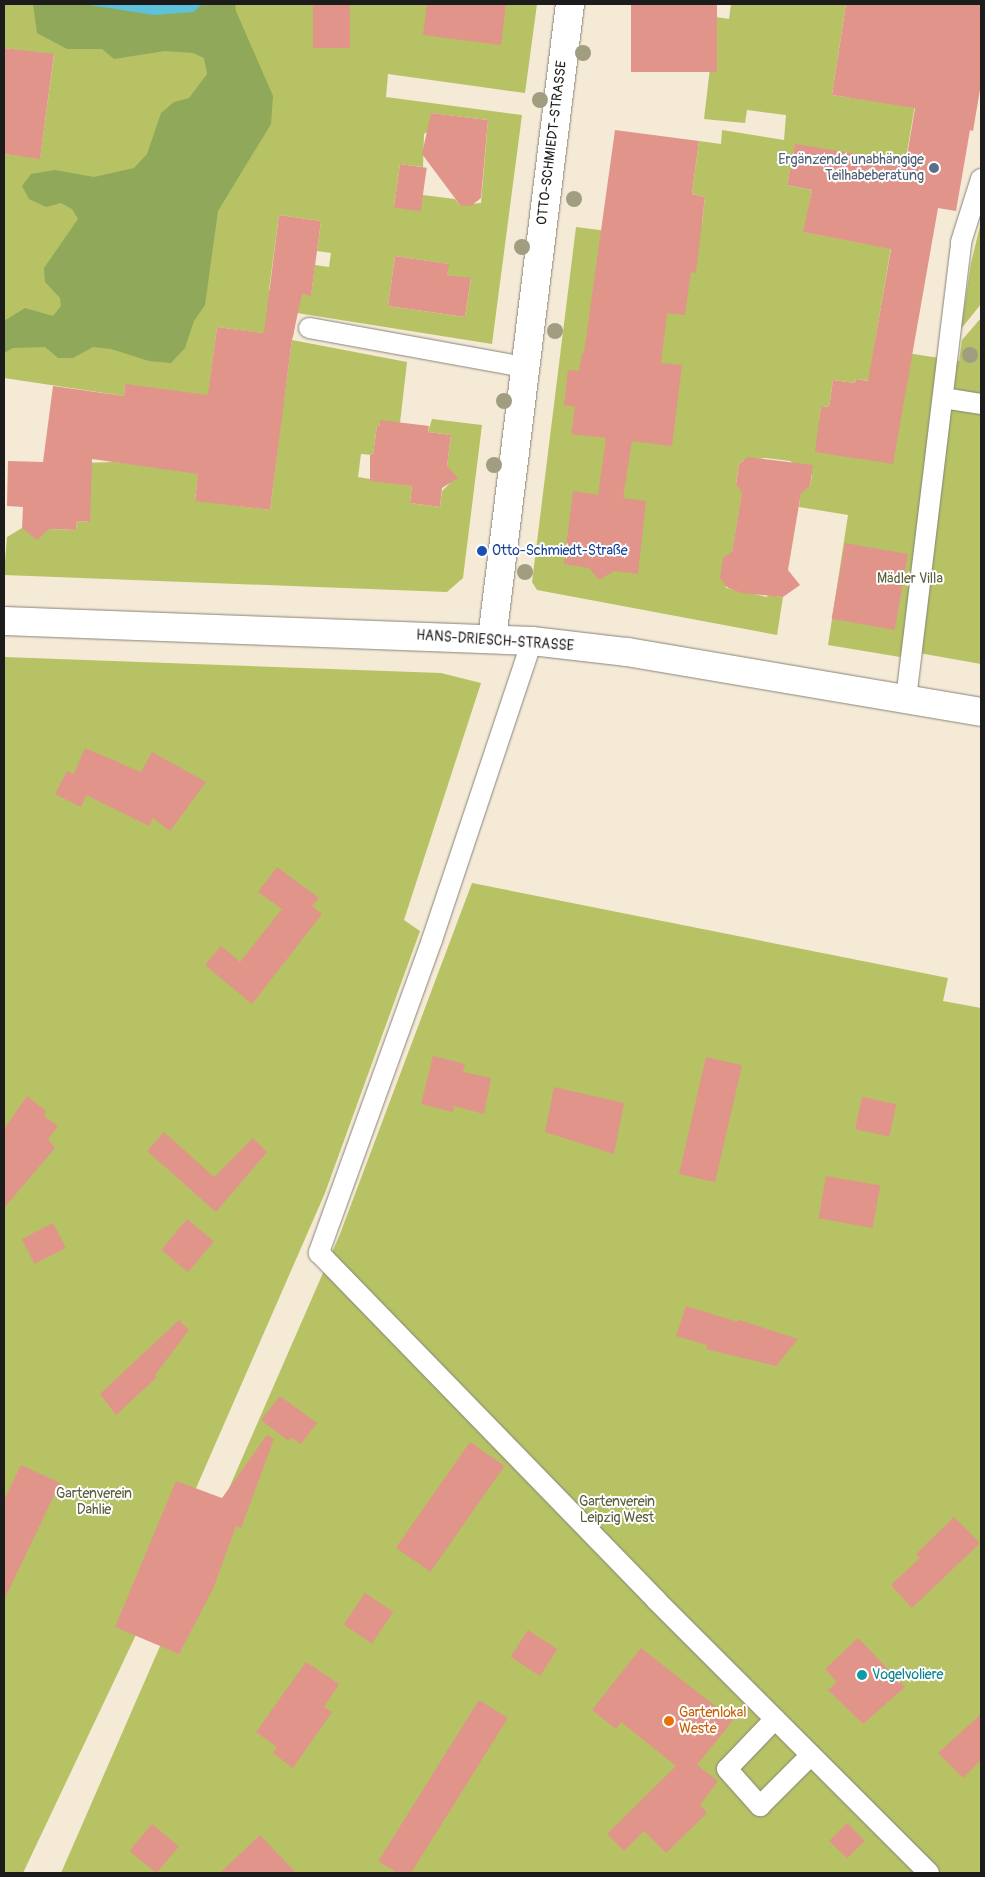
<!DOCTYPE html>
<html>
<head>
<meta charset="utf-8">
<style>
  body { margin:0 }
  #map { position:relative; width:985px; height:1877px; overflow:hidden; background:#f5ead6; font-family:Pangolin,sans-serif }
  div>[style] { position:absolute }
  .green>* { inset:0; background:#b6c264 }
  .forest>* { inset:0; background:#90a85a }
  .water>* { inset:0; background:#5dc3da }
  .building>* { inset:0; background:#e1948a; transform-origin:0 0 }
  .roads { filter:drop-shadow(0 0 1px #888379) drop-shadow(0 0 1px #888379) }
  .lane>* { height:20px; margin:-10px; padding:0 10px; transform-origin:10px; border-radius:10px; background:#fff }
  .street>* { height:28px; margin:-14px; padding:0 14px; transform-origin:14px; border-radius:14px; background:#fff }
  .secondary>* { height:28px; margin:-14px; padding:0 14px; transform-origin:14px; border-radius:14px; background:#fff }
  .trees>* { width:16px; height:16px; margin:-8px; border-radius:50%; background:#a09d80 }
  .dots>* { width:14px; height:14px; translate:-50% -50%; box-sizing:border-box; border:2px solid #fff; border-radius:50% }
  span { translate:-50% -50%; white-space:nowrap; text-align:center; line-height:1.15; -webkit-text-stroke:4px #fff; paint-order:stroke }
  .street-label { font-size:14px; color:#1c1c1c }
  .service-label { font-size:14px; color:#4e5e75 }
  .right { translate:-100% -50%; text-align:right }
  .transit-label { font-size:14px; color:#164399 }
  .left { translate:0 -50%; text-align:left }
  .park-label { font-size:14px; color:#5a5e39 }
  .culture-label { font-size:14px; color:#0d838f }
  .food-label { font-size:14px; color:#c56008 }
  .frame { position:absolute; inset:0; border:5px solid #1c1c1c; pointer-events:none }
</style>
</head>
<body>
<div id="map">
  <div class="green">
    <i style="clip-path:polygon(evenodd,4px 4px,537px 4px,525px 93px,388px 74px,386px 97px,522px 115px,492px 344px,297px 313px,293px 337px,217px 327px,209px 391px,284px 400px,292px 340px,407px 362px,400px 423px,380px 421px,380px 426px,377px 425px,373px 455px,361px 454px,358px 477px,412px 486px,410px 503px,440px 507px,442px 491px,451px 482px,447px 466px,451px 435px,428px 432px,432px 419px,482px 425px,463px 578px,447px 592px,4px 575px,7px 537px,22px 528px,39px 536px,48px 529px,76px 530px,77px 521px,89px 522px,79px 463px,115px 462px,155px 467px,125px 384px,124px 396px,4px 378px,4px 154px,40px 158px,54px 55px,4px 48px,4px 4px,431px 113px,488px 120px,481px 203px,460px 205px,455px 199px,423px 195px,394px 207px,400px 164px,423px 167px,424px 134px,429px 131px,431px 113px,4px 4px,279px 215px,321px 221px,317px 251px,331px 253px,329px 267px,315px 265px,311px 295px,269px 290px,279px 215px,4px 4px,395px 256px,448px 264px,447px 275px,471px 279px,465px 317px,388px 306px,395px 256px,4px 4px,203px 437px,278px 446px,270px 510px,195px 500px,203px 437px)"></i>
    <i style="clip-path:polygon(evenodd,731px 4px,846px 4px,832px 95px,893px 104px,908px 4px,932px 4px,874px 348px,959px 361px,962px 340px,981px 318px,981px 664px,902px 650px,900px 657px,828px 645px,848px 515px,799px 507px,801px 490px,810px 486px,812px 475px,790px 461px,766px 458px,744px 460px,739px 464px,736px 483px,743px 489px,726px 588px,767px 597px,768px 595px,783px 597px,777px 635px,537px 590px,532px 582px,576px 227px,676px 240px,702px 223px,705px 197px,692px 194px,699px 141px,721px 144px,722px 130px,784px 140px,786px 115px,747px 110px,745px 123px,704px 119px,716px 17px,729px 19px,731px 4px,795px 145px,872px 245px,804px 232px,812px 190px,787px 185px,795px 145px,731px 4px,856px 379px,869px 381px,826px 425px,819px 423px,821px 406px,829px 407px,833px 380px,855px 383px,856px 379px)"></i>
    <i style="clip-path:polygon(981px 222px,981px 304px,961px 329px,971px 263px)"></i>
    <i style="clip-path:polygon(4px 657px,441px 673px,481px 683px,404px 920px,420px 931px,325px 1193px,197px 1486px,162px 1580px,23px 1873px,4px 1873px)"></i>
    <i style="clip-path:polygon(472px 883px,948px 978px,943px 1001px,981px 1008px,981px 1873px,61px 1873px,340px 1234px)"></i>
  </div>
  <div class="forest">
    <i style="clip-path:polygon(33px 4px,235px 4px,236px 11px,273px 96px,271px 124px,218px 211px,205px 305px,194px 321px,185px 348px,171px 363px,149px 361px,111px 349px,93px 347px,73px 358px,58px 358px,45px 347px,13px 348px,4px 353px,4px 321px,25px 308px,53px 316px,61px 306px,60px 298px,45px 282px,44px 268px,78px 219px,72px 209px,61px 203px,46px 207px,29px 199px,22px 186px,31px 174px,55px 170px,94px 177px,134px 168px,147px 154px,161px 113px,174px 102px,189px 98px,207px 74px,204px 58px,193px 53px,165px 51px,114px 59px,102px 49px,67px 49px,37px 33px)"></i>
  </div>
  <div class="water">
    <i style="clip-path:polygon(83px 4px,203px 4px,193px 12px,154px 15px)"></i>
  </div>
  <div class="building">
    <i style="left:313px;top:4px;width:37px;height:44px"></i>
    <i style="clip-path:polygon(427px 4px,506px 4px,501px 45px,423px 35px)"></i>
    <i style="left:631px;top:4px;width:86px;height:68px"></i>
    <i style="clip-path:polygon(846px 4px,981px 4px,981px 84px,973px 131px,970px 130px,956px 211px,938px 208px,893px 464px,815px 452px,821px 406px,829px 407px,833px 380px,855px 383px,856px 379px,868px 381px,891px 249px,803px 232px,812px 190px,787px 185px,795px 144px,906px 162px,915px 108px,832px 95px)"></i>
    <i style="clip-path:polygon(4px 48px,54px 54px,40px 159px,4px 154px)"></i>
    <i style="clip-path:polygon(431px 113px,488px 120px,481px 198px,471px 206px,460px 205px,422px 154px)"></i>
    <i style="clip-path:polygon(615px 130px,699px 141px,692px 194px,705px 197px,696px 273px,691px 272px,685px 315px,667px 313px,661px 363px,682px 365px,672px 446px,632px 441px,623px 498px,646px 501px,638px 574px,614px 571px,599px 580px,589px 568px,564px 564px,573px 491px,598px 495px,606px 438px,571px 434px,575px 407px,564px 405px,568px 370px,579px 371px,582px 353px,584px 353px)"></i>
    <i style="left:400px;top:164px;width:27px;height:44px;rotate:8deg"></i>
    <i style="clip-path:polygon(279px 215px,321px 221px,311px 296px,302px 294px,292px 340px,270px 510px,195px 501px,198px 474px,92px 459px,90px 522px,77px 521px,76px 530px,49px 529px,37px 540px,22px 528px,23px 507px,7px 506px,8px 461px,43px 462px,53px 386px,124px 396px,125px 384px,208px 395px,217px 327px,264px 333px)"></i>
    <i style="clip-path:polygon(395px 256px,449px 264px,447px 275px,471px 278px,465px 317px,388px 306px)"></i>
    <i style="clip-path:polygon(380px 420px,429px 426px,428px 432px,451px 435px,447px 466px,458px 478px,442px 488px,440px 507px,410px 503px,412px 486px,370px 481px,370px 455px,373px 455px,377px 425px,380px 426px)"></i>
    <i style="clip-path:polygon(748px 457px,813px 465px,810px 486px,801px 493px,788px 570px,800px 585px,783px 597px,742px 593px,728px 588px,720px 578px,723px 558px,732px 552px,742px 493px,736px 484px,739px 464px)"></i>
    <i style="left:845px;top:543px;width:64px;height:77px;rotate:10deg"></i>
    <i style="clip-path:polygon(85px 748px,141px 772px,152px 752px,206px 782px,170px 831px,153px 818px,149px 826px,86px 795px,81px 807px,55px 794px,67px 771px,74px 774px)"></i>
    <i style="clip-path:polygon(277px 867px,319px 898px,312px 906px,322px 914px,252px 1004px,205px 965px,221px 946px,240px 962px,282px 909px,258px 892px)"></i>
    <i style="clip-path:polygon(433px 1056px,465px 1064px,463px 1072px,491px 1078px,484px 1114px,454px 1106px,453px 1112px,421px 1104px)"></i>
    <i style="left:706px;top:1057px;width:37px;height:120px;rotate:13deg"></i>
    <i style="clip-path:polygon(554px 1087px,624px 1103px,614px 1154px,545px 1132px)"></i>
    <i style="clip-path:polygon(27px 1096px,46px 1111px,44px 1116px,58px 1126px,48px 1139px,55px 1148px,4px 1208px,4px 1129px)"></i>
    <i style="left:862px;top:1097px;width:35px;height:33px;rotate:12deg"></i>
    <i style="clip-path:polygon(164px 1132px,214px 1177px,253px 1138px,267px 1152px,216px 1212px,147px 1151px)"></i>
    <i style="left:826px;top:1176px;width:55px;height:43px;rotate:10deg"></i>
    <i style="left:187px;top:1219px;width:35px;height:40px;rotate:40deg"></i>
    <i style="left:53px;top:1223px;width:28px;height:35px;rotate:63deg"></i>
    <i style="clip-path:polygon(686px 1306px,738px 1322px,739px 1320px,798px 1339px,776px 1366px,706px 1349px,707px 1345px,676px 1336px)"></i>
    <i style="clip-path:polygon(179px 1320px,189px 1330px,155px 1375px,157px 1377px,116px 1415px,100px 1394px)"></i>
    <i style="clip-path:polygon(280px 1396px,317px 1423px,301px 1444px,291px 1437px,289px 1441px,261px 1420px)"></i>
    <i style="clip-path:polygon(267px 1435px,274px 1439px,241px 1528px,236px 1526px,213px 1589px,179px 1654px,115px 1627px,176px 1481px,222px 1498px)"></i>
    <i style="left:470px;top:1442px;width:42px;height:129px;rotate:35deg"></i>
    <i style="clip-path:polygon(21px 1465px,60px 1483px,4px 1600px,4px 1500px)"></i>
    <i style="clip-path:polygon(954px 1517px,980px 1543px,912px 1608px,891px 1585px,920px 1558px,916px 1554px)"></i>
    <i style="left:365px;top:1593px;width:34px;height:38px;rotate:34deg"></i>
    <i style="left:528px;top:1630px;width:35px;height:32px;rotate:33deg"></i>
    <i style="clip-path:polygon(858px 1638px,905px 1687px,863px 1724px,828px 1690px,837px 1682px,825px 1669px)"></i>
    <i style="clip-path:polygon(641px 1648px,733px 1720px,697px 1765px,718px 1781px,700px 1805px,707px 1813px,666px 1853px,644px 1831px,624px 1851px,607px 1834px,676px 1766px,621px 1722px,616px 1729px,592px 1710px)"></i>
    <i style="clip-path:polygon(306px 1662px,339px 1684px,324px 1707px,332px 1712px,293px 1768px,273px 1753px,277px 1747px,256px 1732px)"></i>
    <i style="left:479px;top:1700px;width:34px;height:190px;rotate:32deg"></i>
    <i style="clip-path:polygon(981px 1714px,981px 1760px,963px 1778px,938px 1753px)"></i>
    <i style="left:847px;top:1823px;width:25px;height:25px;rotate:45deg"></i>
    <i style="left:152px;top:1824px;width:35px;height:35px;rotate:40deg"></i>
    <i style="clip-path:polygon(260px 1835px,296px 1873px,220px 1873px)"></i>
  </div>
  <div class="roads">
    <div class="lane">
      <i style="left:309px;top:328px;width:219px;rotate:10.3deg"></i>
      <i style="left:943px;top:398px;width:38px;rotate:9deg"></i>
      <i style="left:532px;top:641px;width:315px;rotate:108.5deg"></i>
      <i style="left:432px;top:940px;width:333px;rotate:109.9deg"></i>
      <i style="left:319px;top:1253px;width:484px;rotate:45.8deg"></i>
      <i style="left:656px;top:1600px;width:386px;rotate:45deg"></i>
      <i style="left:906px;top:699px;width:460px;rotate:-83.1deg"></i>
      <i style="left:961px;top:242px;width:66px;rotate:-72.4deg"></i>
      <i style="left:775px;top:1719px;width:69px;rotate:133.8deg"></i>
      <i style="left:727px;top:1769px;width:50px;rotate:48.3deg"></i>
      <i style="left:760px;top:1806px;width:72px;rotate:-45deg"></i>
    </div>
    <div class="street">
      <i style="left:492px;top:639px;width:640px;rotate:-83deg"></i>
    </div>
    <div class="secondary">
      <i style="left:4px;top:621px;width:528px;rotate:2.17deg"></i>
      <i style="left:532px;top:641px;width:96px;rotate:6.6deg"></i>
      <i style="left:627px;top:652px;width:359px;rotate:9.6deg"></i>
    </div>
  </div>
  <div class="trees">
    <i style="left:583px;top:53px"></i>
    <i style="left:540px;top:100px"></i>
    <i style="left:574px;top:199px"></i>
    <i style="left:522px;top:247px"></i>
    <i style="left:555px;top:331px"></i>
    <i style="left:970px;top:355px"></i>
    <i style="left:504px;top:401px"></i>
    <i style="left:494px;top:465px"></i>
    <i style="left:525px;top:572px"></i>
  </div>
  <div class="dots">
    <i style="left:934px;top:168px;background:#5c6f8a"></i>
    <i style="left:482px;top:551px;background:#1a4fb4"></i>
    <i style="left:862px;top:1675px;background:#0f9aa8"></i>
    <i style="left:669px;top:1721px;background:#e8710a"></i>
  </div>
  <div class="street-label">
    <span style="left:552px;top:143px;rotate:-83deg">OTTO-SCHMIEDT-STRASSE</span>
    <span style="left:495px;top:641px;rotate:4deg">HANS-DRIESCH-STRASSE</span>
  </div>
  <div class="service-label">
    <span class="right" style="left:924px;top:168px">Ergänzende unabhängige<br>Teilhabeberatung</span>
  </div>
  <div class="transit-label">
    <span class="left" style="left:492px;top:551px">Otto-Schmiedt-Straße</span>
  </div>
  <div class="park-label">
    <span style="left:910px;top:579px">Mädler Villa</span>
    <span style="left:94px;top:1502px">Gartenverein<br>Dahlie</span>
    <span style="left:617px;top:1510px">Gartenverein<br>Leipzig West</span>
  </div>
  <div class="culture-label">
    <span class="left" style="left:872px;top:1675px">Vogelvoliere</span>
  </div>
  <div class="food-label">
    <span class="left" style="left:679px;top:1721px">Gartenlokal<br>Weste</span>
  </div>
  <div class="frame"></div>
</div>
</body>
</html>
